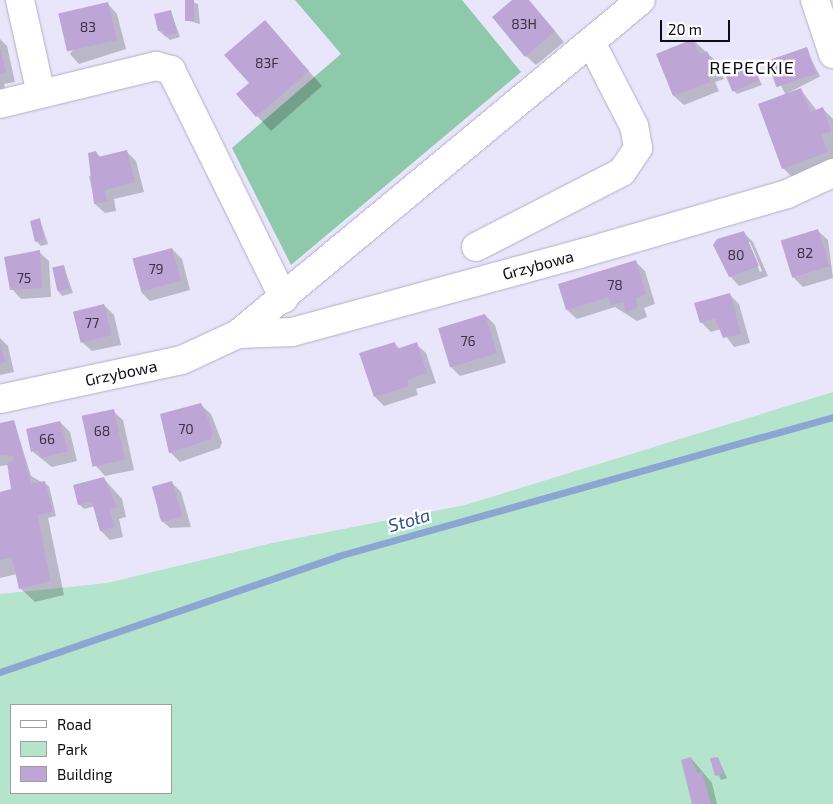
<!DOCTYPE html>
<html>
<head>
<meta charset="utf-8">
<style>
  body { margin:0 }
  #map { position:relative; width:833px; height:804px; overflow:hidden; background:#e9e6fb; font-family:"Exo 2",sans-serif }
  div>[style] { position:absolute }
  .green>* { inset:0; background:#b5e4cc }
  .forest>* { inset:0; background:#8fc9ac }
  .shadow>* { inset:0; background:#0003; transform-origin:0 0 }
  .stream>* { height:7px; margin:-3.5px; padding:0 3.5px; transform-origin:3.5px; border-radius:3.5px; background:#8ca6d3 }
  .building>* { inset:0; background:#bda5d5; transform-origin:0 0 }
  .roads { filter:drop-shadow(0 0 1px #b1adc6) drop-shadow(0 0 1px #b1adc6) }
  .minor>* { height:28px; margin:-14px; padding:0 14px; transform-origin:14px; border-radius:14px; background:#fff }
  span { translate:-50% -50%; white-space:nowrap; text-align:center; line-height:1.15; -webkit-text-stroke:4.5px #fff; paint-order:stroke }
  .number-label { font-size:14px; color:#3a3244 }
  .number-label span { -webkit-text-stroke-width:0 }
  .street-label { font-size:16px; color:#0e0c14 }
  .neighbourhood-label { font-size:18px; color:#0e0c14; letter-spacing:1px }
  .water-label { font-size:18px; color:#32528c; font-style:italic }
  .legend { position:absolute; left:10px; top:704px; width:162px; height:90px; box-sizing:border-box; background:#fff; border:1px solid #9f9ea1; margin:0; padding:6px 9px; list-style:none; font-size:15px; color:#0e0c14 }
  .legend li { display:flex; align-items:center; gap:10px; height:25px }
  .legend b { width:25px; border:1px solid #9f9ea1 }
  .scale { position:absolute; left:660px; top:20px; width:70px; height:22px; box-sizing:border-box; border:2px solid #0e0c14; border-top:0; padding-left:6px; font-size:15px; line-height:18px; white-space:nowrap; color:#0e0c14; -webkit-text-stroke:4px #fff; paint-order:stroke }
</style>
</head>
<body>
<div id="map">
  <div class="green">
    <i style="clip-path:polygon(evenodd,833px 392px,833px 804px,0 804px,0 594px,107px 583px,272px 543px,465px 505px,833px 392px,11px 705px,171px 705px,171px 793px,11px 793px,11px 705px)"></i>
  </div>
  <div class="forest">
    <i style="clip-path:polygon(295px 0,462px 0,521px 72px,291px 265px,232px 148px,341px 54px)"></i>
  </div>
  <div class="shadow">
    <i style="clip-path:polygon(186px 0,198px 4px,200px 24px,189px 21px)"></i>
    <i style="clip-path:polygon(514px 0,528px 0,564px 42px,536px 65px,526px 56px)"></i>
    <i style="clip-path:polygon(108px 4px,117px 14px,126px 49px,79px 64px,70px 54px)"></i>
    <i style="clip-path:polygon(171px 12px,180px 37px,170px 40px,159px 31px)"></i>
    <i style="clip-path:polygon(265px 22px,322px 86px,271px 131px,257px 116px,251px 83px)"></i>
    <i style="clip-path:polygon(0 39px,7px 46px,15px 82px,4px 84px,6px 92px,0 94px)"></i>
    <i style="clip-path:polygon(693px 40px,717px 62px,724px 79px,715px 82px,719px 91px,684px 105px,674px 96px,658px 54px)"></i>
    <i style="left:806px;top:49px;width:31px;height:39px;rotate:63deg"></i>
    <i style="clip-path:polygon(751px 62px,762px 85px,737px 94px,733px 90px)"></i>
    <i style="clip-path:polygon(801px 90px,817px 111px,823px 109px,833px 119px,833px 170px,798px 183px,783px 168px)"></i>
    <i style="clip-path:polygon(126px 151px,136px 161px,144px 192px,114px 199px,116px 211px,105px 213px,95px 204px,89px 176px,94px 175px,96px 152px,101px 158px)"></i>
    <i style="clip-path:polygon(40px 220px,48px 244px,41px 246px,36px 241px)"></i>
    <i style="clip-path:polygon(818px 231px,828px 240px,833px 278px,803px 287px,793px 277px)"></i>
    <i style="clip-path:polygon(evenodd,743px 232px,753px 242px,768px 276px,739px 286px,730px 276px,743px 232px,747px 242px,750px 242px,762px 271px,760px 272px,747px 242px)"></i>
    <i style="clip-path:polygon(172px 249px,182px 259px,190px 290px,150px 301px,141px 292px)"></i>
    <i style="clip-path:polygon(39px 252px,49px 261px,51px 297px,21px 299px,12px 289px)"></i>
    <i style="clip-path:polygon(635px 261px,645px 271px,655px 304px,644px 308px,647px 317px,637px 321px,615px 307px,577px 319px,567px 310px)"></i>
    <i style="clip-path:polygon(64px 267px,73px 293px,62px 296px,58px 291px)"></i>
    <i style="clip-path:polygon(729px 294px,739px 304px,750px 343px,734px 347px,721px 329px,711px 332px,701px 322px)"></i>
    <i style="clip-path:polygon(104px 305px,114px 315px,121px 345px,92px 351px,82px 342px)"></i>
    <i style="clip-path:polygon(485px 315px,495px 325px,506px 363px,460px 376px,451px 367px)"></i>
    <i style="clip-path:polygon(0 338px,8px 346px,14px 372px,0 375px)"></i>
    <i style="clip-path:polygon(394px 343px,400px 349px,416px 344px,426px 353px,436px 383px,416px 389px,418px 395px,384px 406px,375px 397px)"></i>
    <i style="clip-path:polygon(201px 405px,211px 414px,222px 442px,220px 448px,180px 462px,170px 452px)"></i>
    <i style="clip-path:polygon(113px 411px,123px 420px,134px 470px,105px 476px,96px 466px)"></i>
    <i style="clip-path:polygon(14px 421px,31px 476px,49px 486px,56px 516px,48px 518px,64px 595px,35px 602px,20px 588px,17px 574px,0 578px,0 493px,13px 490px,8px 465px,0 466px,0 429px)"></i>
    <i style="clip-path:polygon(60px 422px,70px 432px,77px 461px,52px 467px,33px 452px)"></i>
    <i style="clip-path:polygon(104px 479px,122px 499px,126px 517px,119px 519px,123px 537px,110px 540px,101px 531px,95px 506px,84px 509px,79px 504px)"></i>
    <i style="clip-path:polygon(171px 482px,181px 492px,191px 527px,170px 528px,160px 519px,153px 487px)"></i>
    <i style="clip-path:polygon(691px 758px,712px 783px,717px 804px,693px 804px)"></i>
    <i style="clip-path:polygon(718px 758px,727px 778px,721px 780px,712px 759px)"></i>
  </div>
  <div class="stream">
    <i style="left:0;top:672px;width:357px;rotate:-18.9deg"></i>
    <i style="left:338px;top:556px;width:514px;rotate:-15.69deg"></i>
  </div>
  <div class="building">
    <i style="left:185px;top:0;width:9px;height:21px"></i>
    <i style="clip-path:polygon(512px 0,529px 0,555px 31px,525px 57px,492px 17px)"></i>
    <i style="left:108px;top:2px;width:39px;height:51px;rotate:77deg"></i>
    <i style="clip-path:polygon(171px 10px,177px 33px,164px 36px,163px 30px,158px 31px,154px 14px)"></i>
    <i style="clip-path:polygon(265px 20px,309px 71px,256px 117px,236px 94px,249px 83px,224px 55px)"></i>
    <i style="clip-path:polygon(693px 39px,699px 55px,707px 51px,715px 69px,707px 73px,710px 82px,673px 96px,656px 54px)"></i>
    <i style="left:807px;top:47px;width:28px;height:42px;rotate:71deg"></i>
    <i style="clip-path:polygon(0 48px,6px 72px,0 74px)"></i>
    <i style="left:751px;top:61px;width:21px;height:29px;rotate:67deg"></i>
    <i style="clip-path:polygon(801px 88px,810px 112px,823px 107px,831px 131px,821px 135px,828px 152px,782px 169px,758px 104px)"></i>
    <i style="clip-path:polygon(127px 150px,135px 182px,105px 190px,107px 201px,94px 204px,88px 153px,96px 151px,98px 157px)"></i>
    <i style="clip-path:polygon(40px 218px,44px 239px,35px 242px,30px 221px)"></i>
    <i style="left:818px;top:229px;width:39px;height:39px;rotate:73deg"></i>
    <i style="clip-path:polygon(744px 231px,759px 266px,729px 277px,713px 245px,717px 239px)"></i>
    <i style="left:172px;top:248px;width:34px;height:41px;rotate:75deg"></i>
    <i style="clip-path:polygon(40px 250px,42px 288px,10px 290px,4px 257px)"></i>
    <i style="clip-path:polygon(636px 260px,646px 294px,636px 298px,638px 307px,626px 312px,623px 302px,611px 305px,609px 297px,566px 310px,558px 284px)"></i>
    <i style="left:64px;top:265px;width:24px;height:12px;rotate:78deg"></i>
    <i style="clip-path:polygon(730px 293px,741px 334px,723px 338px,715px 318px,700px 323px,694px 303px)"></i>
    <i style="left:104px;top:304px;width:32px;height:32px;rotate:76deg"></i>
    <i style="left:485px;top:314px;width:41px;height:49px;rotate:73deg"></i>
    <i style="clip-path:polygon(395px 342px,397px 349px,417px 342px,427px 373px,407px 380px,409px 386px,374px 397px,359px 353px)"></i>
    <i style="clip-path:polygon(0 343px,5px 362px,0 364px)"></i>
    <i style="clip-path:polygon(201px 403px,213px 431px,211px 439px,169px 453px,160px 414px)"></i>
    <i style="left:114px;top:409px;width:52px;height:33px;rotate:78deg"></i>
    <i style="clip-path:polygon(14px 420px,31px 484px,45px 481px,53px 512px,38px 515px,50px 581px,19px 589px,12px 557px,0 560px,0 492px,11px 489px,7px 463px,14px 461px,13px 456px,0 455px,0 423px)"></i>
    <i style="clip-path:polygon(60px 421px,68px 451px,41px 458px,38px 450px,31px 452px,26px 429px)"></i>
    <i style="clip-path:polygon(104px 477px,117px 507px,110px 509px,114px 527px,100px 531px,92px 502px,78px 505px,73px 485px)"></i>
    <i style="left:172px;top:481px;width:37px;height:21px;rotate:74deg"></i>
    <i style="clip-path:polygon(691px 757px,697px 773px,702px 772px,711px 804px,692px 804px,681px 760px)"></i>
    <i style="clip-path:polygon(718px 757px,724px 774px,715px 776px,710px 758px)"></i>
  </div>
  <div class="roads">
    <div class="minor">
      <i style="left:20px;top:0;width:96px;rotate:77.4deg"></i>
      <i style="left:815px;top:0;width:57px;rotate:71.6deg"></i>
      <i style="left:0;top:104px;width:161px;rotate:-13.7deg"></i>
      <i style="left:156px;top:66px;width:16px;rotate:15deg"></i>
      <i style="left:171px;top:70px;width:255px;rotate:63.7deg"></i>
      <i style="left:476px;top:247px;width:164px;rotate:-27.2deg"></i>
      <i style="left:622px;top:172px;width:29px;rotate:-56deg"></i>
      <i style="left:638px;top:148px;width:22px;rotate:-100deg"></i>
      <i style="left:634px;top:126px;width:94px;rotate:-117.1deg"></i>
      <i style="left:238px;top:334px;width:54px;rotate:-2.1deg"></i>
      <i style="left:292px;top:332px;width:294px;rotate:-15.2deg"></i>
      <i style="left:576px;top:255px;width:220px;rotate:-16.1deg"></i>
      <i style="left:787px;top:194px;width:51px;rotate:-24.5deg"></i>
      <i style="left:0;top:399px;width:186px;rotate:-12.1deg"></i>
      <i style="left:182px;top:360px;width:62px;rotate:-24.9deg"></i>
      <i style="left:238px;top:334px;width:523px;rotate:-39.65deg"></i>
    </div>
  </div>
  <div class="number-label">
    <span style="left:524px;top:24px">83H</span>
    <span style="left:88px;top:27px">83</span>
    <span style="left:267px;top:63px">83F</span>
    <span style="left:805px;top:253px">82</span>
    <span style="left:736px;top:255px">80</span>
    <span style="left:156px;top:269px">79</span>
    <span style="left:24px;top:278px">75</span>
    <span style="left:615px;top:285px">78</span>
    <span style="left:92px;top:323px">77</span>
    <span style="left:468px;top:341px">76</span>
    <span style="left:186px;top:429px">70</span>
    <span style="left:102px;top:431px">68</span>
    <span style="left:47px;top:439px">66</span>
  </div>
  <div class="street-label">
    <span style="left:538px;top:265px;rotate:-15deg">Grzybowa</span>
    <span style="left:121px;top:373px;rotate:-12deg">Grzybowa</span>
  </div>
  <div class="neighbourhood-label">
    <span style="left:752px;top:67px">REPECKIE</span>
  </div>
  <div class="water-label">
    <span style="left:409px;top:520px;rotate:-16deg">Stoła</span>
  </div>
  <ul class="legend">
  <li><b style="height:6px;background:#fff"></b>Road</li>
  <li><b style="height:14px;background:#b5e4cc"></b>Park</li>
  <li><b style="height:14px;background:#bda5d5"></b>Building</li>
  </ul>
  <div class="scale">20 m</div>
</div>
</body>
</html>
